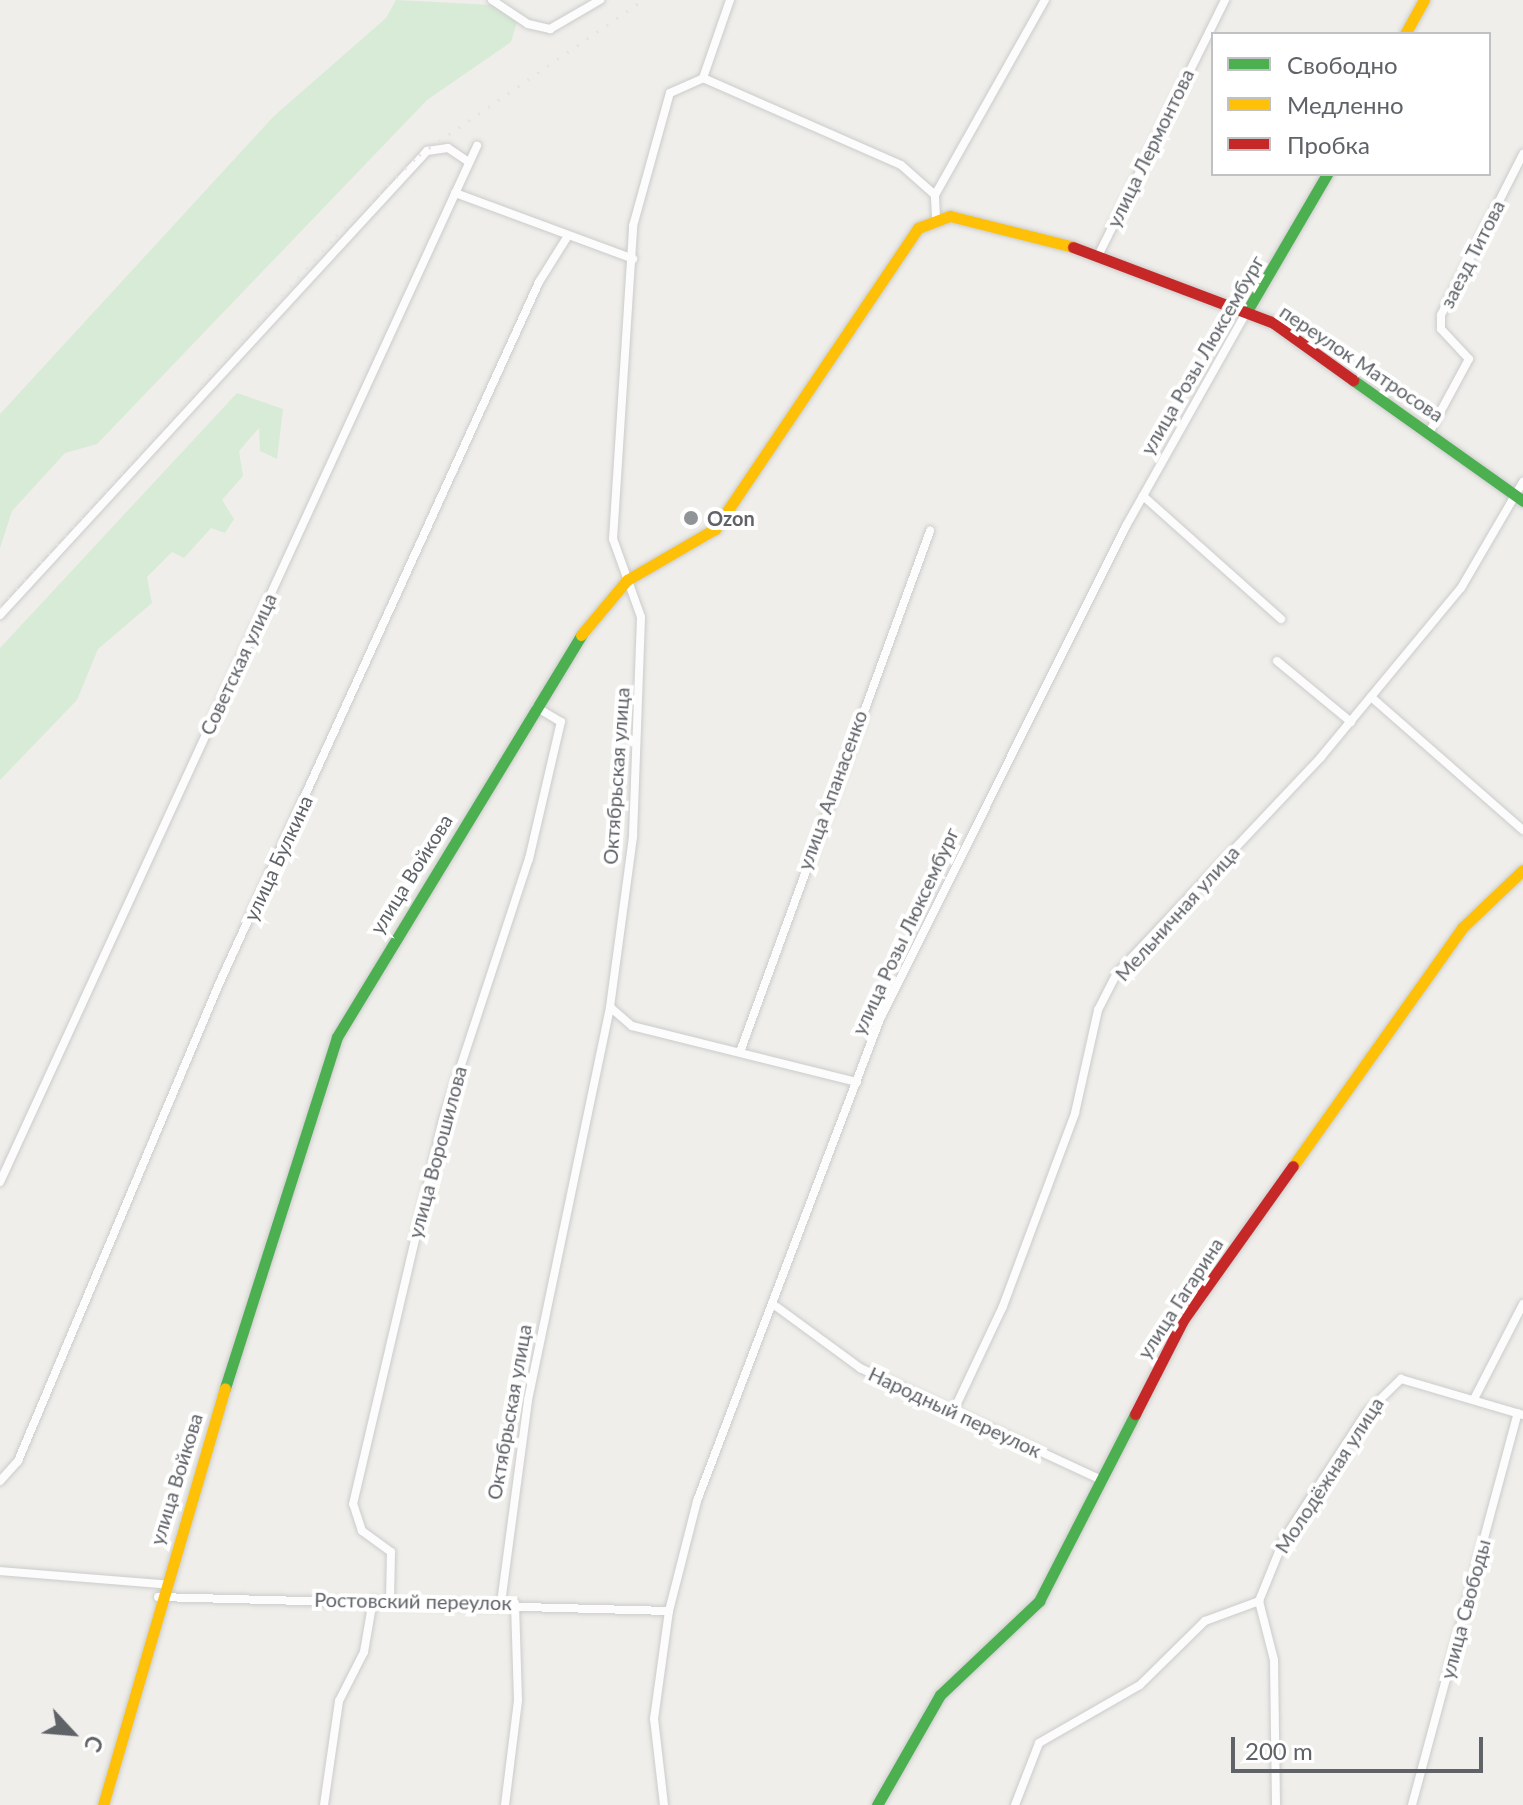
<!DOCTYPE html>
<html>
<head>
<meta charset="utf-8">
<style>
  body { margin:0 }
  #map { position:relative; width:1523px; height:1805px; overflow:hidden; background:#efeeea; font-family:Lato,sans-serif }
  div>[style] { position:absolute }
  .green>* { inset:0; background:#d8ebd6 }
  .roads { filter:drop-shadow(0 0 2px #cbcccc) drop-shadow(0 0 2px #cbcccc) }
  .street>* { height:8px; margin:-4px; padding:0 4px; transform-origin:4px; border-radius:4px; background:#fdfcfc }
  .fast>* { height:11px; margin:-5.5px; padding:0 5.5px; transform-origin:5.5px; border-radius:5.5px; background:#4caf50 }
  .slow>* { height:11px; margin:-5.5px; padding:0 5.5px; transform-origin:5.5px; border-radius:5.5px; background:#ffc107 }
  .jam>* { height:11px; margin:-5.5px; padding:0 5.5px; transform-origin:5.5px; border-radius:5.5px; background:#c62828 }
  .rail>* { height:3px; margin-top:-1.5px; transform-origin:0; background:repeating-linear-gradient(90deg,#e4e4e4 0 2px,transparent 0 12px) }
  .dots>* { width:22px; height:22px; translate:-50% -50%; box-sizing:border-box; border:4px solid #fff; border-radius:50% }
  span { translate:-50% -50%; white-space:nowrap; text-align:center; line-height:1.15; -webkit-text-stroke:8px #fff; paint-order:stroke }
  .street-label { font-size:20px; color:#5f6368 }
  .poi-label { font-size:20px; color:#5f6368; font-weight:700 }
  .left { translate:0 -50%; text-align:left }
  .legend { position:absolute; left:1211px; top:32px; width:280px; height:144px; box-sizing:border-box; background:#fff; border:2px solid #bfc1c3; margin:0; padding:10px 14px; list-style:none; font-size:24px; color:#5f6368 }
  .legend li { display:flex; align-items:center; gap:16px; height:40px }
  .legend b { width:40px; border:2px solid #bfc1c3 }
  .north { position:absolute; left:32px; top:1693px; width:80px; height:80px; -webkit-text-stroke:6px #fff; paint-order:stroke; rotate:116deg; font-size:22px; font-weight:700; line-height:32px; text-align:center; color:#5f6368 }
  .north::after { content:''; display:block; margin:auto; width:28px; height:36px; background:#5f6368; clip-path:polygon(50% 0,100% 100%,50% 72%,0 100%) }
  .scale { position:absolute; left:1231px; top:1737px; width:252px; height:36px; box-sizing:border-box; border:4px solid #5f6368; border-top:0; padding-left:10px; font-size:24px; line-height:28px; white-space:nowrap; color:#5f6368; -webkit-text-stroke:6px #fff; paint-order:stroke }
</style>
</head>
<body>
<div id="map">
  <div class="green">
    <i style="clip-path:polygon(396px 0,492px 5px,517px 22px,511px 42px,427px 100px,97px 444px,65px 453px,12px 511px,0 548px,0 414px,274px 116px,386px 18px)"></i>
    <i style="clip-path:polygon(237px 393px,283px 409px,277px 459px,260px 451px,259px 428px,239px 451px,243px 476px,222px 500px,234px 519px,225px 533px,211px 528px,184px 558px,172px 552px,147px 577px,152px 603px,98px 649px,77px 700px,0 780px,0 648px)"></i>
  </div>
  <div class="roads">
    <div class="street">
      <i style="left:492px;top:0;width:43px;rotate:33.7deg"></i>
      <i style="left:528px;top:24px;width:23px;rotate:13deg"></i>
      <i style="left:550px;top:29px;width:58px;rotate:-30.1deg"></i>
      <i style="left:703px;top:78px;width:216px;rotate:23.7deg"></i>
      <i style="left:901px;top:165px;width:45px;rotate:41.4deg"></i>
      <i style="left:703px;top:78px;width:83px;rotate:-70.9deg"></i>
      <i style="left:455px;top:193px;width:190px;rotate:20.3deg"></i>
      <i style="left:936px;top:217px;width:22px;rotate:-93deg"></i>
      <i style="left:935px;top:195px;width:224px;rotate:-60.6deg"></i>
      <i style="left:1099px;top:254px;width:284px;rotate:-63.6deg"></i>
      <i style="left:1430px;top:431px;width:82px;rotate:-61.6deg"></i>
      <i style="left:1469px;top:359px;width:41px;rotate:-133deg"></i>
      <i style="left:1441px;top:329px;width:14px;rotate:-90deg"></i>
      <i style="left:1441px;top:315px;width:181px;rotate:-63deg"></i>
      <i style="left:1143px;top:496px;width:185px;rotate:41.7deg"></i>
      <i style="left:0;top:615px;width:631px;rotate:-47.38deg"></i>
      <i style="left:427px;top:151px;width:21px;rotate:-8deg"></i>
      <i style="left:448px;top:148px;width:25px;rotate:34deg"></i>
      <i style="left:1277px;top:661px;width:96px;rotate:39.5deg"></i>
      <i style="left:1371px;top:697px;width:202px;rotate:41.2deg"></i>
      <i style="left:610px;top:1007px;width:29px;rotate:41deg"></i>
      <i style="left:632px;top:1026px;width:232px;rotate:14deg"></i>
      <i style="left:740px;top:1052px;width:555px;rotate:-69.96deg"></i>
      <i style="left:0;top:1182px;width:1141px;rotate:-65.28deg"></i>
      <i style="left:777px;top:1307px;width:103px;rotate:36.3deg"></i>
      <i style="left:860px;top:1368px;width:266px;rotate:24.9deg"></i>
      <i style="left:1474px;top:1399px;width:107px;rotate:-62.7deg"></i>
      <i style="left:953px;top:1412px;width:117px;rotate:-64.7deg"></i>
      <i style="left:1003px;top:1306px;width:206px;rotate:-69.5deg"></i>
      <i style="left:1075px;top:1113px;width:106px;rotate:-77.4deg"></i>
      <i style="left:1098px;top:1010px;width:42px;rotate:-62.8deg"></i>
      <i style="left:1117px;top:973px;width:297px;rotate:-46.6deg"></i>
      <i style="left:1321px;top:757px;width:219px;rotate:-50.4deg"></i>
      <i style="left:1461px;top:588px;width:123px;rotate:-59.7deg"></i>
      <i style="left:0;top:1481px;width:27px;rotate:-48deg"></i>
      <i style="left:18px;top:1461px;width:518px;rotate:-67.15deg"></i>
      <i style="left:219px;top:984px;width:771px;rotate:-65.49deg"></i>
      <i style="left:539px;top:282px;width:51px;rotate:-57.9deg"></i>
      <i style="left:0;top:1571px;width:163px;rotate:4.6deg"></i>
      <i style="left:158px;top:1597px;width:511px;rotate:1.57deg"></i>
      <i style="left:390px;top:1600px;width:48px;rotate:-88.8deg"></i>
      <i style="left:391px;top:1552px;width:36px;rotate:-144deg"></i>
      <i style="left:362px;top:1531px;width:28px;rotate:-108deg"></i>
      <i style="left:353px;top:1504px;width:394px;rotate:-76.8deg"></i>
      <i style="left:443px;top:1120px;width:275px;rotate:-71.8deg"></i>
      <i style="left:529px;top:859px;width:141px;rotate:-76.9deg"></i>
      <i style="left:561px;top:722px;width:29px;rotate:-149deg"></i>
      <i style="left:501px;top:1603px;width:205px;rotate:-82.4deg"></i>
      <i style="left:528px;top:1400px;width:401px;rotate:-78.2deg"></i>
      <i style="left:610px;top:1007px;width:173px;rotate:-82.3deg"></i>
      <i style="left:633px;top:836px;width:219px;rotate:-87.9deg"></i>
      <i style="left:641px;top:617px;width:83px;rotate:-109.7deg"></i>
      <i style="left:613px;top:539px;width:314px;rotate:-86.3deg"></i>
      <i style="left:633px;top:226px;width:138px;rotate:-74.5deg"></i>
      <i style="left:670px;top:93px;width:36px;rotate:-24deg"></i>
      <i style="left:324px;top:1805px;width:105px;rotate:-81.8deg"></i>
      <i style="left:339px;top:1701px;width:55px;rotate:-63deg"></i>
      <i style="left:364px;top:1652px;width:53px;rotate:-80.2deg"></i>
      <i style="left:505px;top:1805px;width:106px;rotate:-82.9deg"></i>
      <i style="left:518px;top:1700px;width:97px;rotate:-91.8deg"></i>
      <i style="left:664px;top:1805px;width:87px;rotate:-96.6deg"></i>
      <i style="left:654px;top:1719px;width:109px;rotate:-82.1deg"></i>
      <i style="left:669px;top:1611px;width:114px;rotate:-75.7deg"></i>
      <i style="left:697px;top:1501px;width:516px;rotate:-69.21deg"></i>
      <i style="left:880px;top:1019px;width:551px;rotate:-63.48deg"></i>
      <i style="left:1126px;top:526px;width:247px;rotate:-60.6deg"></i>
      <i style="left:1015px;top:1805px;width:66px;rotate:-68.8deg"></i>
      <i style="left:1039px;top:1743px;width:116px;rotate:-29.9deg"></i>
      <i style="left:1140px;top:1685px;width:91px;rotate:-44.6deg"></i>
      <i style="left:1205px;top:1621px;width:58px;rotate:-20.3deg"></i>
      <i style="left:1276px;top:1805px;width:145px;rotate:-90.8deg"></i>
      <i style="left:1274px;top:1660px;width:61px;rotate:-104.3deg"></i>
      <i style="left:1259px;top:1601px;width:67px;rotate:-68deg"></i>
      <i style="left:1284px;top:1539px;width:150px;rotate:-56.9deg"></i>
      <i style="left:1366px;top:1413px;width:49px;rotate:-44.2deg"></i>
      <i style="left:1401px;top:1379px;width:127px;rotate:16.4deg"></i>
      <i style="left:1412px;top:1805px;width:406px;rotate:-74.9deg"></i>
    </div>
    <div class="fast">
      <i style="left:1247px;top:311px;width:159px;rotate:-59.7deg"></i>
      <i style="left:1353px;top:380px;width:209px;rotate:35.4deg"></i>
      <i style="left:225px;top:1388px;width:368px;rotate:-72.3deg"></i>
      <i style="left:337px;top:1037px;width:470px;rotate:-58.7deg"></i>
      <i style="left:877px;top:1805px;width:127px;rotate:-60.2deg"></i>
      <i style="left:940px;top:1695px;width:137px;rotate:-43.5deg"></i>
      <i style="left:1039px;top:1601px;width:210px;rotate:-62.8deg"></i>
    </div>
    <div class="slow">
      <i style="left:1405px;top:34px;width:39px;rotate:-61deg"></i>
      <i style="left:581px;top:635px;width:72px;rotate:-50.1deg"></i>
      <i style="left:627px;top:580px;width:102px;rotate:-30.1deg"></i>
      <i style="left:715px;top:529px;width:363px;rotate:-56deg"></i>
      <i style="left:918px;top:228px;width:34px;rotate:-21deg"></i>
      <i style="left:950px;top:216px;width:127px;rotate:14.1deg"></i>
      <i style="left:1293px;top:1166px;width:292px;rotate:-54.6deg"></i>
      <i style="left:1462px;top:928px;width:84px;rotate:-43.6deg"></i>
      <i style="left:103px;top:1805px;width:434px;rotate:-73.7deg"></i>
    </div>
    <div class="jam">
      <i style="left:1073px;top:247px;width:213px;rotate:20.7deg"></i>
      <i style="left:1272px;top:322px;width:100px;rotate:35.6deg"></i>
      <i style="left:1135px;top:1414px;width:106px;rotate:-62.9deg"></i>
      <i style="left:1183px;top:1320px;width:189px;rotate:-54.5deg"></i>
    </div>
  </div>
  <div class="rail">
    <i style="left:0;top:607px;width:501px;rotate:-47.83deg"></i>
    <i style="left:336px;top:236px;width:116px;rotate:-44.3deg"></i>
    <i style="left:419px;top:155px;width:272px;rotate:-34.7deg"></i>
  </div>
  <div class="dots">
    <i style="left:691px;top:518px;background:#919496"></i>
  </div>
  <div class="street-label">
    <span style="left:1150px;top:148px;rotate:-64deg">улица Лермонтова</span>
    <span style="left:1472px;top:254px;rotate:-63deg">заезд Титова</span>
    <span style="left:1202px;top:355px;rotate:-60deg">улица Розы Люксембург</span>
    <span style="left:1362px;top:363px;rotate:34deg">переулок Матросова</span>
    <span style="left:238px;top:664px;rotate:-65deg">Советская улица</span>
    <span style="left:616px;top:776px;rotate:-86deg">Октябрьская улица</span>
    <span style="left:832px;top:790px;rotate:-70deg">улица Апанасенко</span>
    <span style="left:278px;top:858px;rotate:-65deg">улица Булкина</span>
    <span style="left:411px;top:874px;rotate:-58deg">улица Войкова</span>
    <span style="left:1177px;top:913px;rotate:-48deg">Мельничная улица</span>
    <span style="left:905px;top:931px;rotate:-65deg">улица Розы Люксембург</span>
    <span style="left:437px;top:1152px;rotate:-75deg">улица Ворошилова</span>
    <span style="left:1180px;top:1298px;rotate:-57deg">улица Гагарина</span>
    <span style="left:509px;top:1412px;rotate:-80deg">Октябрьская улица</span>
    <span style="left:955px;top:1412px;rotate:25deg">Народный переулок</span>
    <span style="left:1329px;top:1475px;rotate:-57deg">Молодёжная улица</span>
    <span style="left:176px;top:1479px;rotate:-73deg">улица Войкова</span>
    <span style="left:413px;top:1601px;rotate:1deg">Ростовский переулок</span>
    <span style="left:1465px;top:1609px;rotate:-75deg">улица Свободы</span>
  </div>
  <div class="poi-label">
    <span class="left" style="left:707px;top:518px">Ozon</span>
  </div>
  <ul class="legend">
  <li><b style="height:10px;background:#4caf50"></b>Свободно</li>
  <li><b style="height:10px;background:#ffc107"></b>Медленно</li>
  <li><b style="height:10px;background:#c62828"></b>Пробка</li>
  </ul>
  <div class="north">С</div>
  <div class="scale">200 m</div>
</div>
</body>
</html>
